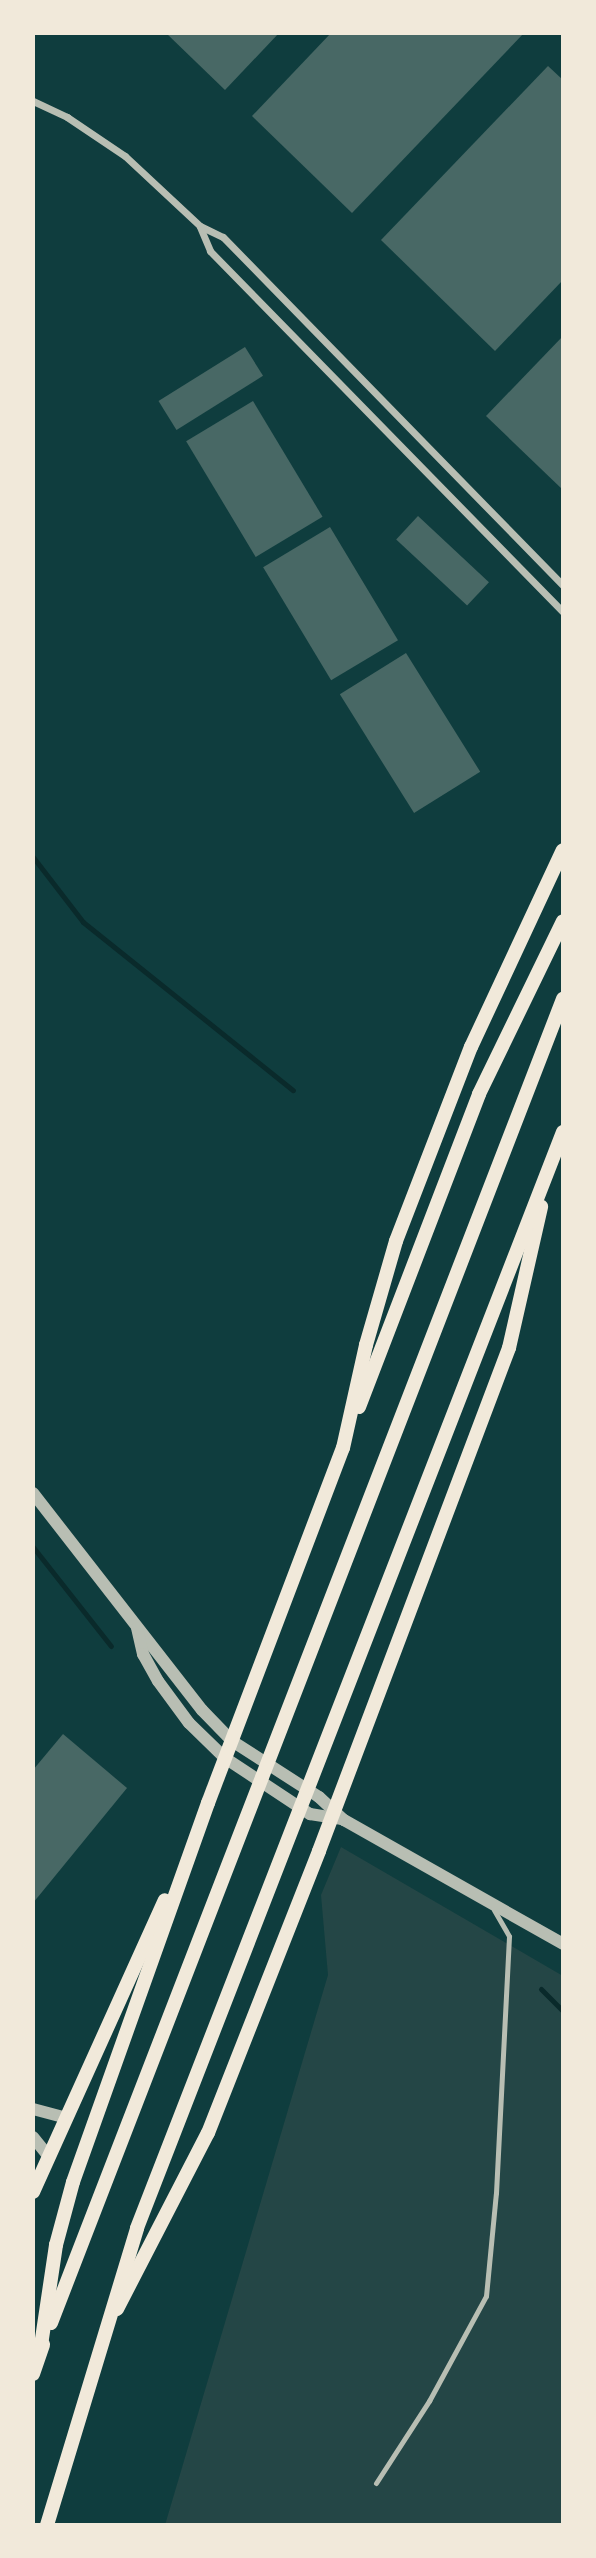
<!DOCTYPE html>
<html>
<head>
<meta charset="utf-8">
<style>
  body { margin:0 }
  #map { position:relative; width:596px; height:2558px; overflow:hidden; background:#0f3d3e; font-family:"Open Sans",sans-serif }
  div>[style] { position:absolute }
  .green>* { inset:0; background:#244646 }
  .stream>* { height:5px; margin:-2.5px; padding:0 2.5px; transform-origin:2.5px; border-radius:2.5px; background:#0a2a2b }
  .building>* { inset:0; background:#486865; transform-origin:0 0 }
  .service>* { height:5px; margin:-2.5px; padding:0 2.5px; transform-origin:2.5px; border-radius:2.5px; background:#b8beb3 }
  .minor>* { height:7px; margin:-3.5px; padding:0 3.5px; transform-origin:3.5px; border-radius:3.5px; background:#b8beb3 }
  .tertiary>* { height:12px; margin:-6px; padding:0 6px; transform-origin:6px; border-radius:6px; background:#b8beb3 }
  .secondary>* { height:14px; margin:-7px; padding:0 7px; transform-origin:7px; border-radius:7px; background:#f1e9da }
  span { translate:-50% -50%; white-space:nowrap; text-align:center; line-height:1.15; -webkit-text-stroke:6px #f1e9da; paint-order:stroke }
  .frame { position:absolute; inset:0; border:35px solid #f1e9da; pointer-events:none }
</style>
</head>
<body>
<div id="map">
  <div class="green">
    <i style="clip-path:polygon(341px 1847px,563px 1976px,563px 2525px,165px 2525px,328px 1975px,321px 1895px)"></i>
  </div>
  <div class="stream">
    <i style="left:33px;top:857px;width:82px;rotate:52.4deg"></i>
    <i style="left:83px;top:922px;width:269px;rotate:38.7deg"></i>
    <i style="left:33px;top:1547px;width:126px;rotate:51.8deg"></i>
    <i style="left:541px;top:1989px;width:31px;rotate:45deg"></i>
  </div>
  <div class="building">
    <i style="clip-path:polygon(166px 33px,279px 33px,225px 90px)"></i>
    <i style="clip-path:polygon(331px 33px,524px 33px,352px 213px,252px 116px)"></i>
    <i style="clip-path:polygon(548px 66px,563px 80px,563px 280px,495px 351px,381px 240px)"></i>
    <i style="clip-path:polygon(563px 336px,563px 490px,486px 416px)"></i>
    <i style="left:245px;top:347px;width:34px;height:102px;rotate:58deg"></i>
    <i style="left:253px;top:401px;width:135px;height:78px;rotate:59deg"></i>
    <i style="left:418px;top:516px;width:97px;height:32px;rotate:43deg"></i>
    <i style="left:330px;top:527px;width:132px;height:78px;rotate:59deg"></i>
    <i style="left:406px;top:653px;width:140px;height:78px;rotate:58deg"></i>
    <i style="clip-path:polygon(63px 1734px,127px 1788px,33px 1903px,33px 1770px)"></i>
  </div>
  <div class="service">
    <i style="left:376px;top:2483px;width:98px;rotate:-57.1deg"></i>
    <i style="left:429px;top:2401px;width:119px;rotate:-61.5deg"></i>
    <i style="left:486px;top:2296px;width:103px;rotate:-84.5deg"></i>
    <i style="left:496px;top:2193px;width:257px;rotate:-87.1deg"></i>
    <i style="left:509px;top:1936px;width:30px;rotate:-120deg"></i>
  </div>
  <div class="minor">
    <i style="left:33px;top:101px;width:38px;rotate:25deg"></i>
    <i style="left:67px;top:117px;width:70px;rotate:33.9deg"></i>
    <i style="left:125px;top:156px;width:103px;rotate:43deg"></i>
    <i style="left:200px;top:226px;width:25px;rotate:26deg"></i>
    <i style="left:223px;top:237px;width:487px;rotate:45.7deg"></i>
    <i style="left:200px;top:227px;width:26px;rotate:67deg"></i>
    <i style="left:210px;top:251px;width:505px;rotate:45.64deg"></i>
  </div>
  <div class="tertiary">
    <i style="left:33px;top:1493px;width:275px;rotate:52.1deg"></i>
    <i style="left:202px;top:1710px;width:43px;rotate:45.9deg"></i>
    <i style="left:232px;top:1741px;width:103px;rotate:32.8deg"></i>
    <i style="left:319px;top:1797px;width:34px;rotate:43deg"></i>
    <i style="left:344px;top:1820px;width:252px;rotate:29.5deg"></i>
    <i style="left:137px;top:1628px;width:27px;rotate:77deg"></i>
    <i style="left:143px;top:1654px;width:31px;rotate:61deg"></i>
    <i style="left:158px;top:1681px;width:52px;rotate:53.6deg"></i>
    <i style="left:189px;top:1723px;width:50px;rotate:44.2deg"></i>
    <i style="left:225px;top:1758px;width:102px;rotate:33.4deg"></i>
    <i style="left:310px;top:1814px;width:31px;rotate:9deg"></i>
    <i style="left:33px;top:2109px;width:35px;rotate:15deg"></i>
    <i style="left:33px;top:2137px;width:26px;rotate:51deg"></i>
  </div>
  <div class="secondary">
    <i style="left:359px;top:1407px;width:335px;rotate:-69deg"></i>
    <i style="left:479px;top:1094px;width:192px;rotate:-64.1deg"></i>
    <i style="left:33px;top:2192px;width:320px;rotate:-65.7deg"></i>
    <i style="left:117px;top:2309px;width:198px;rotate:-62.7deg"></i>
    <i style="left:208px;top:2133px;width:303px;rotate:-68.5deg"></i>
    <i style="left:319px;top:1851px;width:538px;rotate:-69.31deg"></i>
    <i style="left:509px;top:1348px;width:145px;rotate:-77.2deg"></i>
    <i style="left:51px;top:2323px;width:1420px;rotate:-68.86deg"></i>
    <i style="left:40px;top:2352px;width:108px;rotate:-81.5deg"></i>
    <i style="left:56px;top:2245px;width:65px;rotate:-74.9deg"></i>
    <i style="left:73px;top:2182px;width:402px;rotate:-70.4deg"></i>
    <i style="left:208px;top:1803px;width:380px;rotate:-69.2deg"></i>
    <i style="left:343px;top:1448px;width:106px;rotate:-77.4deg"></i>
    <i style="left:366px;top:1345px;width:108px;rotate:-73.9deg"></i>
    <i style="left:396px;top:1241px;width:208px;rotate:-68.9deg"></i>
    <i style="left:471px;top:1047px;width:217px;rotate:-65deg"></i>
    <i style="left:33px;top:2374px;width:31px;rotate:-71deg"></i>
    <i style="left:47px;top:2525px;width:310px;rotate:-73.1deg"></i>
    <i style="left:137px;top:2228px;width:1176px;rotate:-68.76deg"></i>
  </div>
  <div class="frame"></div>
</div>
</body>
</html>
